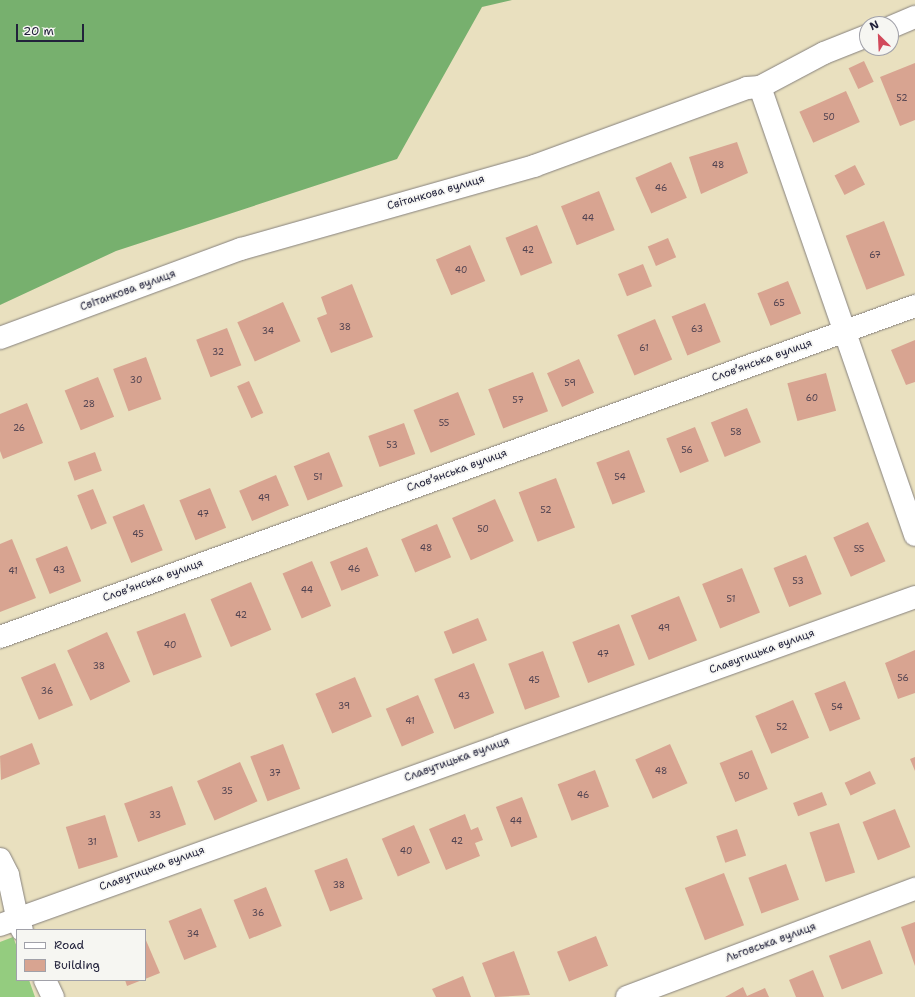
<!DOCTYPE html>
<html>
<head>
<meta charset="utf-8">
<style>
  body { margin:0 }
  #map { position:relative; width:915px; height:997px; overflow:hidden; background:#e9e0bf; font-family:"Shantell Sans",sans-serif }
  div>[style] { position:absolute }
  .green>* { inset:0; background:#94cc7f }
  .forest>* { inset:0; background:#77b06e }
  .building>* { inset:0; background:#d8a491; transform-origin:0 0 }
  .roads { filter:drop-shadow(0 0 1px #86817d) drop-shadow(0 0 1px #86817d) }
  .minor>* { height:22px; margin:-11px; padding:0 11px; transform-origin:11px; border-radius:11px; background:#fff }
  span { translate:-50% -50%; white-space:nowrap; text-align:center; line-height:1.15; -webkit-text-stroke:3.5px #f6f6f2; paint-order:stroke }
  .number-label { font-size:9px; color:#504250 }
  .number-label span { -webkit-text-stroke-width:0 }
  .street-label { font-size:11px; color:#22223b }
  .legend { position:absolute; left:16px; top:929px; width:130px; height:52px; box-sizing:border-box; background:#f6f6f2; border:1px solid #a1a1a9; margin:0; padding:5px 7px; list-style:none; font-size:12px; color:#22223b }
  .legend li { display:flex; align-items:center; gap:8px; height:20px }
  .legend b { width:20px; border:1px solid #a1a1a9 }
  .north { position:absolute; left:859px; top:16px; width:40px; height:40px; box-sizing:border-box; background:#f6f6f2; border:1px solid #a1a1a9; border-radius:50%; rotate:336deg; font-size:11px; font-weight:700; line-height:16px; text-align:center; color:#22223b }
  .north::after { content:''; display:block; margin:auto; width:14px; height:18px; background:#d1495b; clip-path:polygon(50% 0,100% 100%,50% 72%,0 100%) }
  .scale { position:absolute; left:16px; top:24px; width:68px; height:18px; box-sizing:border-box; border:2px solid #22223b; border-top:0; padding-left:5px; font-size:12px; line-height:14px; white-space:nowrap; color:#22223b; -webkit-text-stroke:3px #f6f6f2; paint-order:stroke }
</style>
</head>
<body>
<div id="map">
  <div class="green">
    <i style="clip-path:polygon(13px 937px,17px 947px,17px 980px,29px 980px,35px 997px,0 997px,0 942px)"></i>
  </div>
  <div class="forest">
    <i style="clip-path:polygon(0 0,512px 0,482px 7px,397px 159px,116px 251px,0 305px)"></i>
  </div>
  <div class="building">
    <i style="left:864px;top:61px;width:23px;height:17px;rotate:65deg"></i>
    <i style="clip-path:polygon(915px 63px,915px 120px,900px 126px,880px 77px)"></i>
    <i style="left:846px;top:91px;width:34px;height:51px;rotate:66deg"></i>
    <i style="clip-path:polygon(737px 142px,748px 173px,701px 194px,689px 157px)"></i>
    <i style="left:671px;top:162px;width:39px;height:39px;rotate:66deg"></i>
    <i style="left:855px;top:165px;width:22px;height:23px;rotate:63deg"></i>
    <i style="left:599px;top:191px;width:42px;height:41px;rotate:68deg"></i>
    <i style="left:884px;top:221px;width:58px;height:41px;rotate:69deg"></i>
    <i style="left:537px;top:225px;width:41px;height:34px;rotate:68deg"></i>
    <i style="left:668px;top:238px;width:21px;height:22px;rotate:67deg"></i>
    <i style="left:470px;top:245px;width:39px;height:37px;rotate:67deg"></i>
    <i style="left:643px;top:264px;width:24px;height:27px;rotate:68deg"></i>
    <i style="left:788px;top:281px;width:35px;height:33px;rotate:68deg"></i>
    <i style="clip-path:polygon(352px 284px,373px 337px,331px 353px,317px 318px,327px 314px,321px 297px)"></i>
    <i style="left:283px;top:302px;width:43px;height:50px;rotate:66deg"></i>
    <i style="left:705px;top:303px;width:42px;height:36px;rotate:68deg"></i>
    <i style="left:655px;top:319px;width:44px;height:41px;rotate:67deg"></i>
    <i style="left:227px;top:328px;width:40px;height:33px;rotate:69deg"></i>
    <i style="clip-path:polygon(915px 340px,915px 382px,906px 385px,891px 350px)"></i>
    <i style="left:146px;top:357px;width:45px;height:35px;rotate:70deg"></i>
    <i style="left:579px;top:359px;width:37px;height:35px;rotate:66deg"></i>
    <i style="left:533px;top:372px;width:42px;height:48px;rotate:69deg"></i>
    <i style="left:826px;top:373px;width:39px;height:40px;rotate:75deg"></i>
    <i style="left:98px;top:377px;width:43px;height:36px;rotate:68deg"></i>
    <i style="left:249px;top:381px;width:35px;height:13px;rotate:66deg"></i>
    <i style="left:458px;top:392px;width:46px;height:48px;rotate:68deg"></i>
    <i style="clip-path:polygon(27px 403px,43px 443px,3px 459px,0 451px,0 414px)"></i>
    <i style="left:747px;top:408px;width:37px;height:39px;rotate:68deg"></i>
    <i style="left:404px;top:423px;width:33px;height:38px;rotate:70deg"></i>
    <i style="left:695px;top:427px;width:37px;height:31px;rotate:68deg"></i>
    <i style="left:629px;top:450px;width:45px;height:35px;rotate:69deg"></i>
    <i style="left:95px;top:452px;width:20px;height:29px;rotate:70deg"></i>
    <i style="left:329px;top:452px;width:37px;height:38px;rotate:68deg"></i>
    <i style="left:276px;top:475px;width:33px;height:40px;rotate:67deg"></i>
    <i style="left:556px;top:478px;width:53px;height:40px;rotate:69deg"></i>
    <i style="left:210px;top:488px;width:43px;height:33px;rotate:68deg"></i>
    <i style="left:93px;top:489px;width:37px;height:17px;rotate:68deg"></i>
    <i style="left:495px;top:499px;width:46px;height:47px;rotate:66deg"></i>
    <i style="left:144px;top:504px;width:50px;height:34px;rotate:68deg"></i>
    <i style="left:868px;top:522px;width:43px;height:38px;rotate:66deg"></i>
    <i style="left:437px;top:524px;width:36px;height:39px;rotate:67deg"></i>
    <i style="clip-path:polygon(12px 539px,36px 598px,0 612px,0 544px)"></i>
    <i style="left:67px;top:546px;width:38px;height:34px;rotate:68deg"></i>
    <i style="left:367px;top:547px;width:31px;height:40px;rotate:68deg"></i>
    <i style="left:806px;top:555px;width:42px;height:35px;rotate:68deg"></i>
    <i style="left:312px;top:561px;width:49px;height:32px;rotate:67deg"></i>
    <i style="left:742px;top:568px;width:48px;height:43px;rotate:68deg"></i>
    <i style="left:251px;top:582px;width:52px;height:44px;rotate:67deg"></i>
    <i style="left:679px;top:596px;width:48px;height:52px;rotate:68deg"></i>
    <i style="left:185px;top:613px;width:47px;height:52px;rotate:69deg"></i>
    <i style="left:478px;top:618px;width:24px;height:37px;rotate:68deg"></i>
    <i style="left:619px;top:624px;width:44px;height:50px;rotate:69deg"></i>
    <i style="left:107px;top:632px;width:55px;height:44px;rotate:65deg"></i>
    <i style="clip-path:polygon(915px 650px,915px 693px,898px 699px,885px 663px)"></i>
    <i style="left:543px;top:651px;width:49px;height:37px;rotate:70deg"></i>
    <i style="left:55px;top:663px;width:46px;height:37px;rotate:67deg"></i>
    <i style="left:474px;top:663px;width:54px;height:43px;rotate:68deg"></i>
    <i style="left:355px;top:677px;width:43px;height:43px;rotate:67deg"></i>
    <i style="left:845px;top:681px;width:41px;height:33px;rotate:68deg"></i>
    <i style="left:418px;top:695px;width:41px;height:35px;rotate:67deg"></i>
    <i style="left:793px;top:700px;width:41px;height:41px;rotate:67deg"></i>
    <i style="clip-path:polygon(32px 743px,40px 764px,1px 780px,0 756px)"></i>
    <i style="left:283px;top:744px;width:48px;height:35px;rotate:69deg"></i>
    <i style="left:670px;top:744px;width:43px;height:38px;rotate:66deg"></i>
    <i style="left:752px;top:750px;width:42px;height:35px;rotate:68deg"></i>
    <i style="clip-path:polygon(915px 757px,915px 771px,910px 759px)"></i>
    <i style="left:240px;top:762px;width:43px;height:47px;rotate:66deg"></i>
    <i style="left:595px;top:770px;width:39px;height:40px;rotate:69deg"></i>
    <i style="left:870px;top:771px;width:14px;height:28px;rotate:65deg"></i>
    <i style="left:172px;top:786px;width:41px;height:51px;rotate:70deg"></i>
    <i style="left:822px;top:792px;width:14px;height:31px;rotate:69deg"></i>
    <i style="left:522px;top:797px;width:43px;height:28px;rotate:69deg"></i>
    <i style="left:895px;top:809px;width:41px;height:35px;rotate:68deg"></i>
    <i style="clip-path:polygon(465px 814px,471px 830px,478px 827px,483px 840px,475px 843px,480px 856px,446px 870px,429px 829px)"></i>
    <i style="left:105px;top:815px;width:44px;height:41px;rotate:73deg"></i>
    <i style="left:839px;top:823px;width:52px;height:31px;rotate:72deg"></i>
    <i style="left:414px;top:825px;width:41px;height:35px;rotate:67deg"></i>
    <i style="left:737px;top:829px;width:28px;height:22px;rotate:71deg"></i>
    <i style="left:347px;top:858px;width:44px;height:35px;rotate:69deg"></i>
    <i style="left:786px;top:864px;width:38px;height:40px;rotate:70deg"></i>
    <i style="left:724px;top:873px;width:56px;height:42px;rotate:69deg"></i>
    <i style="left:266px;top:887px;width:42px;height:35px;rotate:68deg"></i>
    <i style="left:201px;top:908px;width:42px;height:35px;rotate:68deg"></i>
    <i style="clip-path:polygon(915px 922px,915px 966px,901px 927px)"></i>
    <i style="left:596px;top:936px;width:32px;height:42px;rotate:68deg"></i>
    <i style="clip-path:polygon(145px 938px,160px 973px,145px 979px)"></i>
    <i style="left:870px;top:940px;width:36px;height:44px;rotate:69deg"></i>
    <i style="clip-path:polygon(514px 951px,530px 995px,495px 997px,482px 963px)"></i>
    <i style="clip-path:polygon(813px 970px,824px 997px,796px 997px,789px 980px)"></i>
    <i style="clip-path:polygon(463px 976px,471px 997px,436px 997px,432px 989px)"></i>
    <i style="clip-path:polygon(125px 980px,142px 980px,127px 986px)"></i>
    <i style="clip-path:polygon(743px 987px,747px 996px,765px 988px,769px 997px,725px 997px)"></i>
  </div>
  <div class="roads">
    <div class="minor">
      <i style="left:891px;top:27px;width:26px;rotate:-23deg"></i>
      <i style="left:760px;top:87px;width:474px;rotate:70.9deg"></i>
      <i style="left:0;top:338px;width:257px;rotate:-20.3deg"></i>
      <i style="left:241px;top:249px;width:305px;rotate:-15.8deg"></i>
      <i style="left:534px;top:166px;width:227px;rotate:-20.1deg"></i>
      <i style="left:747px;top:88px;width:13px;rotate:-4deg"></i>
      <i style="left:760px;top:87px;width:72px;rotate:-28deg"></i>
      <i style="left:824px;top:53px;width:46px;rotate:-21.6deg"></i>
      <i style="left:0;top:637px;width:973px;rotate:-19.89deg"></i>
      <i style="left:0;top:859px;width:18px;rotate:63deg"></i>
      <i style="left:8px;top:875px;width:43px;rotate:77.9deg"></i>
      <i style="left:17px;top:917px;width:14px;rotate:69deg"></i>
      <i style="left:0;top:925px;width:972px;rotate:-19.72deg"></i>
      <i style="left:45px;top:980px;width:19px;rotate:65deg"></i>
      <i style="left:627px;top:997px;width:308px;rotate:-20.6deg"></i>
    </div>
  </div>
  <div class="number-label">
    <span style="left:902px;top:98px">52</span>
    <span style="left:829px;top:117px">50</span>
    <span style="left:718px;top:165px">48</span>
    <span style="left:661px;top:188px">46</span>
    <span style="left:588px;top:218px">44</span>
    <span style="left:528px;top:250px">42</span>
    <span style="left:875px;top:255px">67</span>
    <span style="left:461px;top:270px">40</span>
    <span style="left:779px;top:303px">65</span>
    <span style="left:345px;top:327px">38</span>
    <span style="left:697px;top:329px">63</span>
    <span style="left:268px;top:331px">34</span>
    <span style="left:644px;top:348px">61</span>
    <span style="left:218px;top:352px">32</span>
    <span style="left:136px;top:380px">30</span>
    <span style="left:570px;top:383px">59</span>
    <span style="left:812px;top:398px">60</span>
    <span style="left:518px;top:400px">57</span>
    <span style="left:89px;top:404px">28</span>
    <span style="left:444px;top:423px">55</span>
    <span style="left:19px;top:428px">26</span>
    <span style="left:736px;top:432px">58</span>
    <span style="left:392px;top:445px">53</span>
    <span style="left:687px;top:450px">56</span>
    <span style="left:318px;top:477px">51</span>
    <span style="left:620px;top:477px">54</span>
    <span style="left:264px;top:498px">49</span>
    <span style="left:546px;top:510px">52</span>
    <span style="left:203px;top:514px">47</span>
    <span style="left:483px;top:529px">50</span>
    <span style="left:138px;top:534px">45</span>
    <span style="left:426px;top:548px">48</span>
    <span style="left:859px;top:549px">55</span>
    <span style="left:354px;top:569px">46</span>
    <span style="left:59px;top:570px">43</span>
    <span style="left:13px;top:571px">41</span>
    <span style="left:798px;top:581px">53</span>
    <span style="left:307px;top:590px">44</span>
    <span style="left:731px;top:599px">51</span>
    <span style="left:241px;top:615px">42</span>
    <span style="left:664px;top:628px">49</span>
    <span style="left:170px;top:645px">40</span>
    <span style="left:603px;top:654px">47</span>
    <span style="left:99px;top:666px">38</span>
    <span style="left:903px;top:678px">56</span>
    <span style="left:534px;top:680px">45</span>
    <span style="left:47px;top:691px">36</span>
    <span style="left:464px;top:696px">43</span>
    <span style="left:344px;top:706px">39</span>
    <span style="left:837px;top:707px">54</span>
    <span style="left:410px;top:721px">41</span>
    <span style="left:782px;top:727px">52</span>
    <span style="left:661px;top:771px">48</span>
    <span style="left:275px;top:773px">37</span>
    <span style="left:744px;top:776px">50</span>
    <span style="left:227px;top:791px">35</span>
    <span style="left:583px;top:795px">46</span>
    <span style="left:155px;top:815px">33</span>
    <span style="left:516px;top:821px">44</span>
    <span style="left:457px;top:841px">42</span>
    <span style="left:92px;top:842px">31</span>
    <span style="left:406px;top:851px">40</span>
    <span style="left:339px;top:885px">38</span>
    <span style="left:258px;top:913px">36</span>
    <span style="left:193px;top:934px">34</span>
  </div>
  <div class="street-label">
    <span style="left:436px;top:193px;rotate:-16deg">Світанкова вулиця</span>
    <span style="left:128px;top:291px;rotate:-20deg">Світанкова вулиця</span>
    <span style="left:762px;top:361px;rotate:-20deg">Словʼянська вулиця</span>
    <span style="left:457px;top:471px;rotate:-20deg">Словʼянська вулиця</span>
    <span style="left:153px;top:581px;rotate:-20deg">Словʼянська вулиця</span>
    <span style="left:762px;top:652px;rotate:-20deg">Славутицька вулиця</span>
    <span style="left:457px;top:760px;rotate:-20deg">Славутицька вулиця</span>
    <span style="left:152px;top:869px;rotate:-20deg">Славутицька вулиця</span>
    <span style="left:771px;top:943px;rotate:-20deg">Льговська вулиця</span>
  </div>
  <ul class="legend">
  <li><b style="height:5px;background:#fff"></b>Road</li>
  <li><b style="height:11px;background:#d8a491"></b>Building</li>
  </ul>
  <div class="north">N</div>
  <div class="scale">20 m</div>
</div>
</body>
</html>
